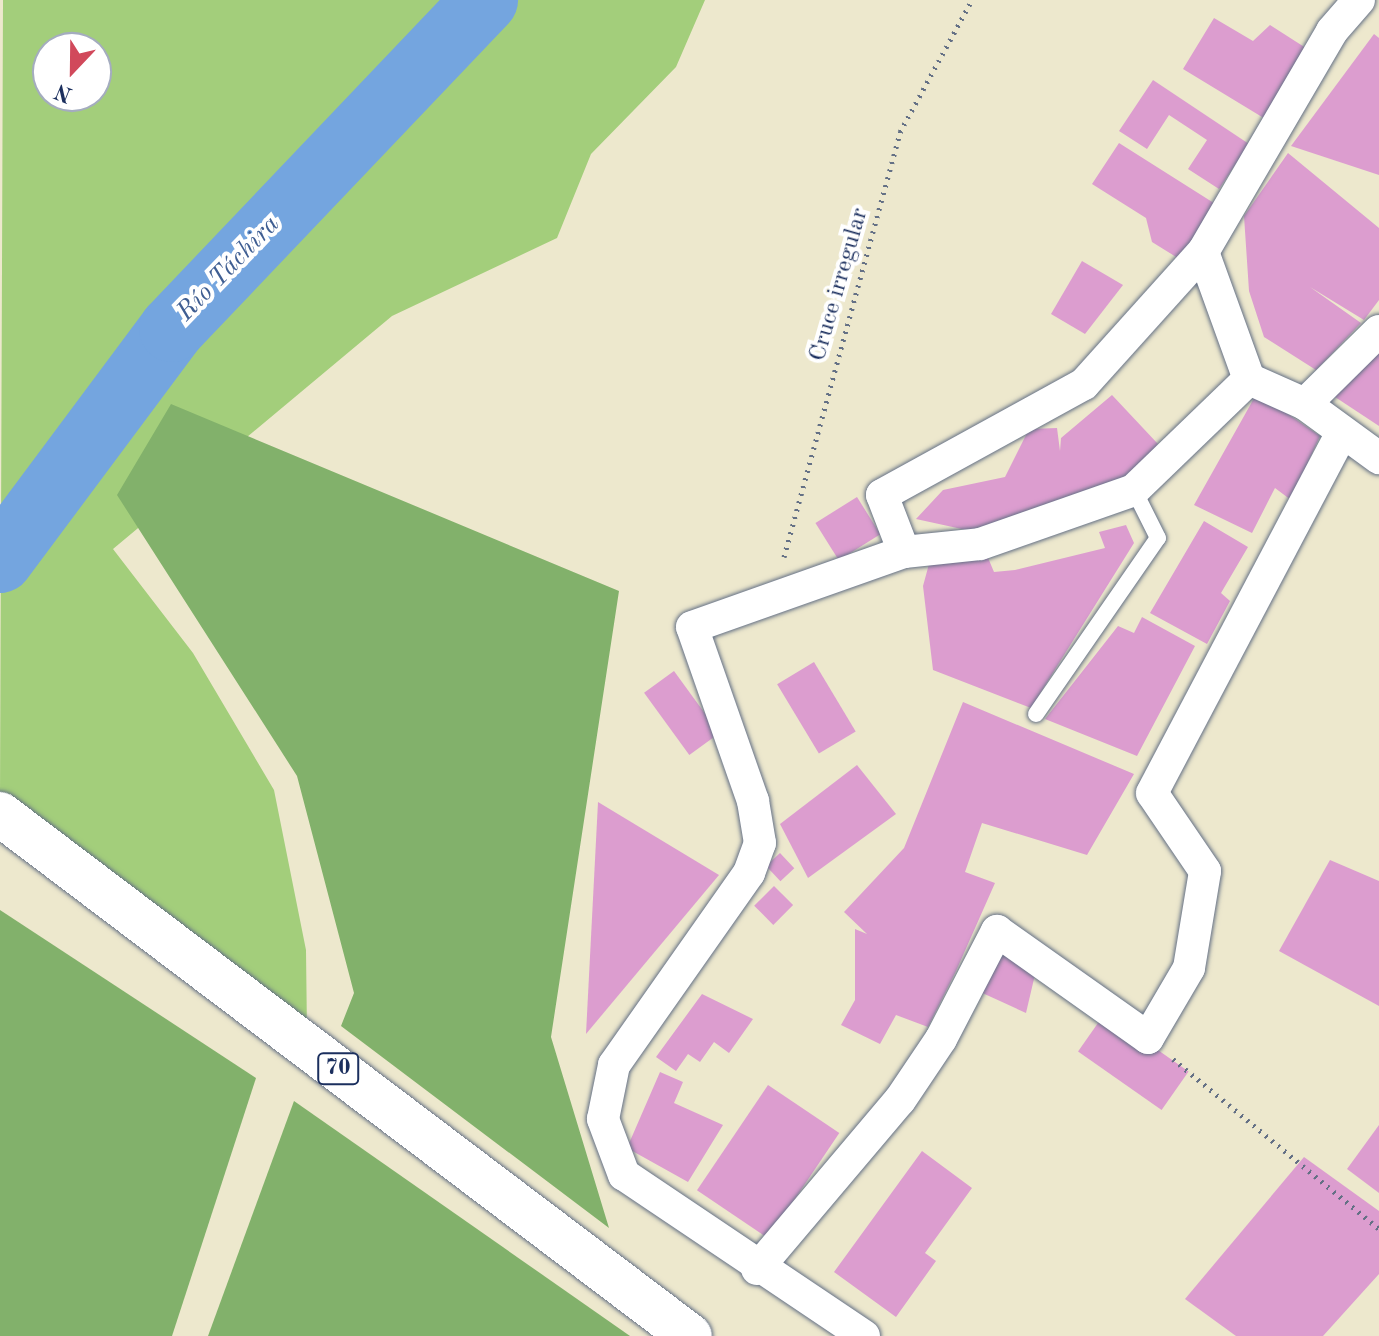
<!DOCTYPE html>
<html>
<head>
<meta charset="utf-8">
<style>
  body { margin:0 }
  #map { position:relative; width:1379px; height:1336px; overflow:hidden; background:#ede8cd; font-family:"Old Standard TT",serif }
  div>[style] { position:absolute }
  .green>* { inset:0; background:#a3ce7b }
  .forest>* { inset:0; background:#82b16b }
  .river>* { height:66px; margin:-33px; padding:0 33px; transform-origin:33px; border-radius:33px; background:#74a5df }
  .building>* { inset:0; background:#dc9dcf; transform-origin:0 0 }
  .path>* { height:5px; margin-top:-2.5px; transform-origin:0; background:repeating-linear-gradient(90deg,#647085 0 2px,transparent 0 8px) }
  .roads { filter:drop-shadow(0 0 2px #647085) drop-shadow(0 0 2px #647085) }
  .lane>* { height:16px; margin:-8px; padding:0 8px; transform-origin:8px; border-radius:8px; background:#fff }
  .street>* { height:32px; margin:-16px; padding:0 16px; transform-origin:16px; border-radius:16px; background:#fff }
  .highway>* { height:44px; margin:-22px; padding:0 22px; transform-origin:22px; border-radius:22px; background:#fff }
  span { translate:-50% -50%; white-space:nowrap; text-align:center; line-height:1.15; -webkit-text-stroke:8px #fff; paint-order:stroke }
  .shield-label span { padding:2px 6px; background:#fff; border:2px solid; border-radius:6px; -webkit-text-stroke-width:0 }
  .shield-label { font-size:22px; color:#1b2f5e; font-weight:700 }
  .street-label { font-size:24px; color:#1b2f5e }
  .water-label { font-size:26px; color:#3f5e92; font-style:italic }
  .north { position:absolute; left:32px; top:32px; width:80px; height:80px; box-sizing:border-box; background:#fff; border:2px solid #a4acbf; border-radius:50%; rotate:202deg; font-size:22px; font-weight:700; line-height:32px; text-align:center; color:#1b2f5e }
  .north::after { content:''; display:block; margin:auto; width:28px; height:36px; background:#d1495b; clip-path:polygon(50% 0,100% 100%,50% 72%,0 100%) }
</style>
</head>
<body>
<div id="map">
  <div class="green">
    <i style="clip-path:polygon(evenodd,3px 0,705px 0,676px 67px,591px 154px,557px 238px,392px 316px,113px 549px,193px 653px,274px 790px,306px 950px,307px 1033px,0 797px,3px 0,48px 48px,96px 48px,96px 96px,48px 96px,48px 48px)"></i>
  </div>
  <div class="forest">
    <i style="clip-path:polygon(171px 404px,619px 591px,551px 1037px,609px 1228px,341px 1026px,354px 993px,297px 776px,117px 495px)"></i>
    <i style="clip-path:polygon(0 910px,256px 1078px,172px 1336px,0 1336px)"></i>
    <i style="clip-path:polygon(294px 1101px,630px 1336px,208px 1336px)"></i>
  </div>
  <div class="river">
    <i style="left:0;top:560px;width:288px;rotate:-53.3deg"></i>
    <i style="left:172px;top:329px;width:454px;rotate:-46.4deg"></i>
  </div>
  <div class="building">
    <i style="clip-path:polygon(1214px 18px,1253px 41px,1270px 25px,1309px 50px,1267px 120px,1183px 69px)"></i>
    <i style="clip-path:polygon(1374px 34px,1379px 38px,1379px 175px,1291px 146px)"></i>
    <i style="clip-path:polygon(1153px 80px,1249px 144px,1219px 189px,1188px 169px,1207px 140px,1169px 115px,1147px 149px,1119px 131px)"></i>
    <i style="clip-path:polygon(1119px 143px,1217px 205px,1181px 260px,1152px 242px,1146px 218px,1092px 184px)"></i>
    <i style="clip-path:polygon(1288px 153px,1379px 228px,1379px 300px,1364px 320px,1310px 287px,1361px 323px,1316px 370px,1264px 337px,1249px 291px,1244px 216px)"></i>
    <i style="clip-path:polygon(1082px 261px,1123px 285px,1085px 334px,1051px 314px)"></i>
    <i style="clip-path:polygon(1379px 343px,1379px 426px,1332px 395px)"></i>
    <i style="clip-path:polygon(1257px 393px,1320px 436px,1291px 500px,1275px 488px,1252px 533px,1194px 505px)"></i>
    <i style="clip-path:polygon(1112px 395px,1158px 444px,1130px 478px,971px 531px,916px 519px,943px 490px,1005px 477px,1029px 429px,1057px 428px,1060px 451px,1061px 438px)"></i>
    <i style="left:857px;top:497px;width:44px;height:49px;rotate:58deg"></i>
    <i style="clip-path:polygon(1204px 521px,1248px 547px,1221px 593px,1230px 601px,1207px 644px,1150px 613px)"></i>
    <i style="clip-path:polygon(1126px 525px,1134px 543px,1031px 708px,933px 670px,923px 586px,932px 553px,986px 553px,994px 572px,1015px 570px,1105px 548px,1099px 532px)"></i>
    <i style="clip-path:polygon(1142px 617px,1195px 646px,1137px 756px,1045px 719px,1118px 626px,1134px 633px)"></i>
    <i style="left:814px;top:662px;width:81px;height:43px;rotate:59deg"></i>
    <i style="left:674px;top:671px;width:77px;height:37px;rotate:54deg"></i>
    <i style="clip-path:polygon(963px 702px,1134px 774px,1087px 855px,982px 823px,965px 872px,995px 883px,956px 971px,928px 1027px,896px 1015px,880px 1044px,841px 1025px,855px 1000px,855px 929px,867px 934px,844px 912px,904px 848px)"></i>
    <i style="clip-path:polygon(857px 765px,896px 814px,808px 878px,780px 824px)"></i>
    <i style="clip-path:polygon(598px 802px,719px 875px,586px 1034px)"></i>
    <i style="left:780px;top:853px;width:21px;height:19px;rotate:47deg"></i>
    <i style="clip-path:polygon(1330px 860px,1379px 881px,1379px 1006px,1279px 951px)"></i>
    <i style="left:774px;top:886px;width:27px;height:28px;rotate:45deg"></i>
    <i style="clip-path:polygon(1000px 944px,1037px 966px,1026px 1013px,978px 991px)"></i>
    <i style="clip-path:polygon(702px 994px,753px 1019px,729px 1053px,714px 1042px,700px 1062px,688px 1054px,676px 1071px,656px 1057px)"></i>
    <i style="left:1105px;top:1013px;width:102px;height:47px;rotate:35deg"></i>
    <i style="clip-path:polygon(660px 1072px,683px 1082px,674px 1103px,723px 1125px,688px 1182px,627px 1148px)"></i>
    <i style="left:768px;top:1085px;width:86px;height:127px;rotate:34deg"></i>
    <i style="clip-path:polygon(1379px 1125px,1379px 1193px,1347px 1169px)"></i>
    <i style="clip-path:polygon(922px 1151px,972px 1188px,925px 1253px,936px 1261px,896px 1317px,834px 1272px)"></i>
    <i style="clip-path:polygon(1304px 1157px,1379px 1211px,1379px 1274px,1323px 1336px,1236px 1336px,1185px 1299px)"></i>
  </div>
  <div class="path">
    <i style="left:784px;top:557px;width:441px;rotate:-74.7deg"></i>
    <i style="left:900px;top:132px;width:150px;rotate:-61.4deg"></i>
    <i style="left:1173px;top:1059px;width:267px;rotate:39.5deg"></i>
  </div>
  <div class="roads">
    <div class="lane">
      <i style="left:1036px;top:714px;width:214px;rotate:-55.3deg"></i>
      <i style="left:1158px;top:538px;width:54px;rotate:-116.6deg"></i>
    </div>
    <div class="street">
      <i style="left:1203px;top:252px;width:135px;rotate:70.1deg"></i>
      <i style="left:1249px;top:379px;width:61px;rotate:24.1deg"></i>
      <i style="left:1305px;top:404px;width:92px;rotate:36.1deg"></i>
      <i style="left:1305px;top:404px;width:104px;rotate:-44.6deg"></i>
      <i style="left:904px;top:552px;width:61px;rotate:-111.1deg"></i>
      <i style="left:882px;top:495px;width:230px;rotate:-28.8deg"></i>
      <i style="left:1084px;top:384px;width:178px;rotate:-48deg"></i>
      <i style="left:1203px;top:252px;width:256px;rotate:-59.7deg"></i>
      <i style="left:1332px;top:31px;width:41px;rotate:-48.9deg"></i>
      <i style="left:757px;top:1269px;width:221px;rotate:-49.8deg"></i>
      <i style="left:900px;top:1100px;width:73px;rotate:-56.1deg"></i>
      <i style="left:941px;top:1039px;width:122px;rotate:-62.6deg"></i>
      <i style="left:997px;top:931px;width:185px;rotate:35.3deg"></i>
      <i style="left:1148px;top:1038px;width:81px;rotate:-59.6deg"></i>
      <i style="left:1189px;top:968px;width:98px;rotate:-80.6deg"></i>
      <i style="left:1205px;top:871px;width:94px;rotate:-124.2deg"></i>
      <i style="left:1152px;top:793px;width:407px;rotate:-62.2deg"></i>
      <i style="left:864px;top:1336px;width:289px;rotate:-146.1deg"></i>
      <i style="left:624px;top:1175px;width:60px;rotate:-110.6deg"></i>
      <i style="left:603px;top:1119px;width:55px;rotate:-78.5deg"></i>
      <i style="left:614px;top:1065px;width:235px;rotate:-54.9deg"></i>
      <i style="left:749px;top:873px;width:32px;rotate:-70deg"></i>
      <i style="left:760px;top:843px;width:43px;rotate:-99.5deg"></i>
      <i style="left:753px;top:801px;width:184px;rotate:-109.3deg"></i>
      <i style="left:692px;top:627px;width:225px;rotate:-19.5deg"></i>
      <i style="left:904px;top:552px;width:76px;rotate:-6deg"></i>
      <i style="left:980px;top:544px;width:163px;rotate:-19.3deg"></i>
      <i style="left:1134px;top:490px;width:160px;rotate:-44deg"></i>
    </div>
    <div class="highway">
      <i style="left:0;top:814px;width:865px;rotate:37.11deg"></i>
    </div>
  </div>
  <div class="shield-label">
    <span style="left:338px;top:1069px">70</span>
  </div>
  <div class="street-label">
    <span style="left:840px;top:285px;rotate:-74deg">Cruce irregular</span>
  </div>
  <div class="water-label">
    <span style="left:229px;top:269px;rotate:-46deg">Río Táchira</span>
  </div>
  <div class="north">N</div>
</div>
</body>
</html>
